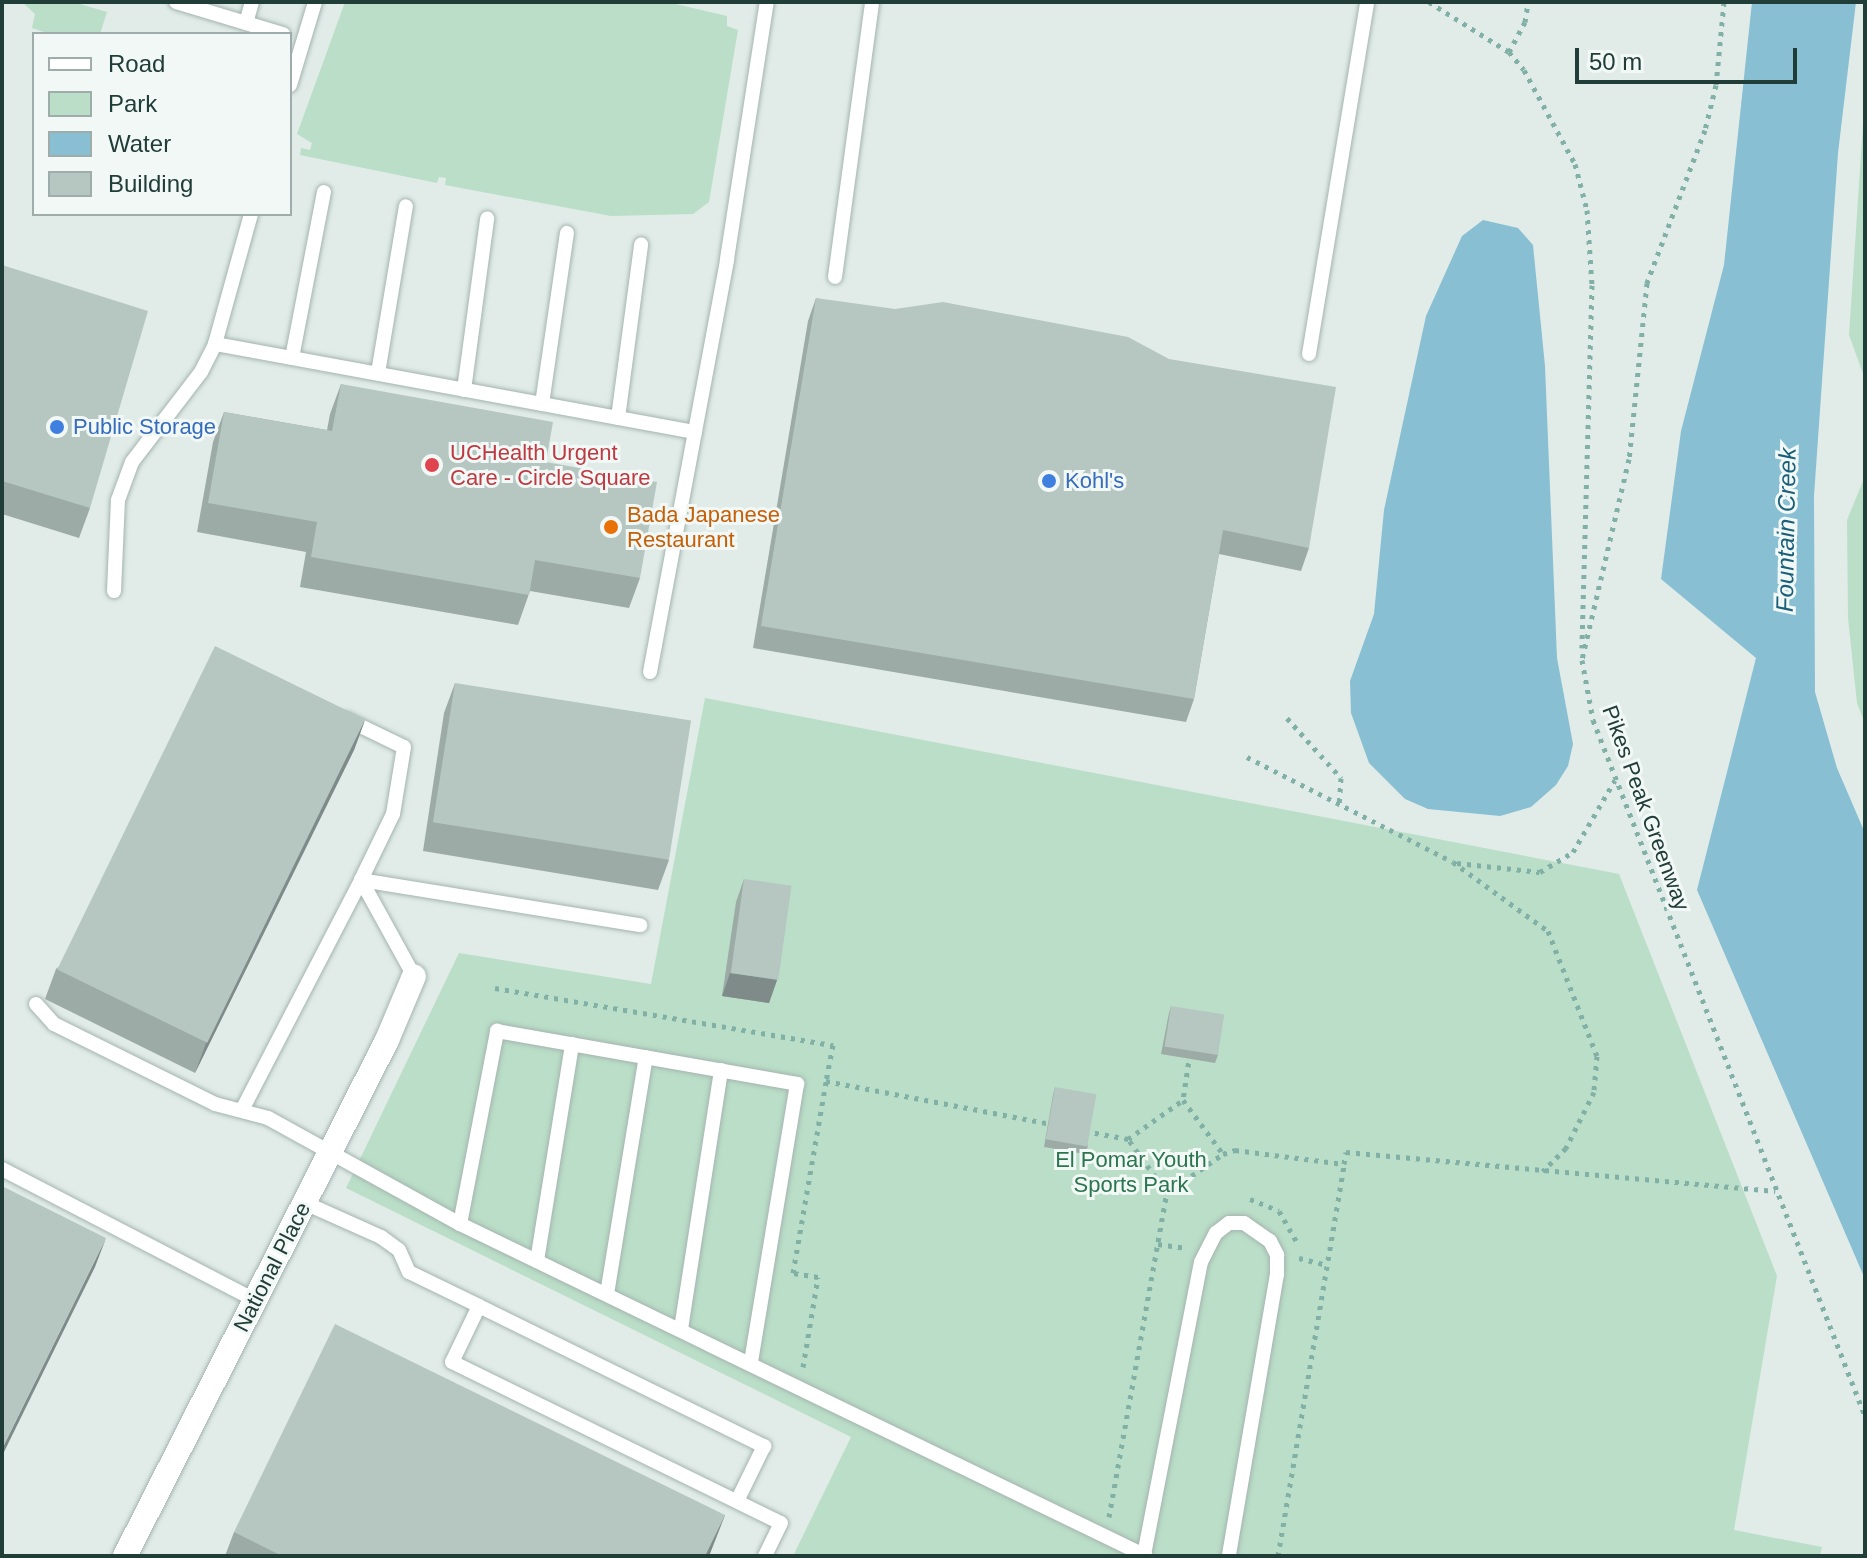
<!DOCTYPE html>
<html>
<head>
<meta charset="utf-8">
<style>
  body { margin:0 }
  #map { position:relative; width:1867px; height:1558px; overflow:hidden; background:#e1ece8; font-family:Arial,sans-serif }
  div>[style] { position:absolute }
  .green>* { inset:0; background:#badec7 }
  .water>* { inset:0; background:#88bfd2 }
  .path>* { height:5px; margin-top:-2.5px; transform-origin:0; background:repeating-linear-gradient(90deg,#81b0a6 0 4px,transparent 0 10px) }
  .roads { filter:drop-shadow(0 0 2px #a4b4b0) drop-shadow(0 0 2px #a4b4b0) }
  .lane>* { height:14px; margin:-7px; padding:0 7px; transform-origin:7px; border-radius:7px; background:#fff }
  .street>* { height:24px; margin:-12px; padding:0 12px; transform-origin:12px; border-radius:12px; background:#fff }
  .wall>* { inset:0; background:#9daba7 }
  .shaded-wall>* { inset:0; background:#7f8b88 }
  .building>* { inset:0; background:#b6c7c2; transform-origin:0 0 }
  .dots>* { width:22px; height:22px; translate:-50% -50%; box-sizing:border-box; border:4px solid #f2f8f6; border-radius:50% }
  span { translate:-50% -50%; white-space:nowrap; text-align:center; line-height:1.15; -webkit-text-stroke:6px #f2f8f6; paint-order:stroke }
  .shop-label { font-size:22px; color:#366cbe }
  .left { translate:0 -50%; text-align:left }
  .health-label { font-size:22px; color:#be3a42 }
  .food-label { font-size:22px; color:#c56008 }
  .street-label { font-size:22px; color:#213d38 }
  .park-label { font-size:22px; color:#2b754f }
  .water-label { font-size:24px; color:#1a607a; font-style:italic }
  .frame { position:absolute; inset:0; border:4px solid #213d38; pointer-events:none }
  .legend { position:absolute; left:32px; top:32px; width:260px; height:184px; box-sizing:border-box; background:#f2f8f6; border:2px solid #9eadaa; margin:0; padding:10px 14px; list-style:none; font-size:24px; color:#213d38 }
  .legend li { display:flex; align-items:center; gap:16px; height:40px }
  .legend b { width:40px; border:2px solid #9eadaa }
  .scale { position:absolute; left:1575px; top:48px; width:222px; height:36px; box-sizing:border-box; border:4px solid #213d38; border-top:0; padding-left:10px; font-size:24px; line-height:28px; white-space:nowrap; color:#213d38; -webkit-text-stroke:6px #f2f8f6; paint-order:stroke }
</style>
</head>
<body>
<div id="map">
  <div class="green">
    <i style="clip-path:polygon(22px 2px,73px 2px,107px 12px,100px 34px,50px 34px,32px 28px,35px 14px)"></i>
    <i style="clip-path:polygon(345px 2px,667px 2px,727px 16px,727px 26px,738px 30px,709px 202px,693px 214px,611px 216px,445px 185px,446px 178px,439px 177px,437px 183px,300px 155px,301px 148px,310px 150px,312px 143px,297px 134px)"></i>
    <i style="clip-path:polygon(1865px 94px,1865px 379px,1849px 335px)"></i>
    <i style="clip-path:polygon(1865px 476px,1865px 724px,1857px 703px,1848px 618px,1847px 520px)"></i>
    <i style="clip-path:polygon(705px 698px,1619px 874px,1777px 1276px,1734px 1530px,1822px 1547px,1820px 1556px,793px 1556px,851px 1437px,346px 1188px,459px 953px,651px 984px)"></i>
  </div>
  <div class="water">
    <i style="clip-path:polygon(1752px 2px,1856px 2px,1838px 153px,1814px 496px,1815px 692px,1837px 768px,1865px 833px,1865px 1279px,1697px 890px,1756px 658px,1661px 579px,1681px 431px,1724px 265px)"></i>
    <i style="clip-path:polygon(1483px 220px,1518px 228px,1533px 245px,1545px 366px,1557px 658px,1573px 744px,1568px 766px,1556px 785px,1531px 807px,1500px 816px,1428px 809px,1405px 799px,1369px 763px,1351px 713px,1350px 681px,1374px 614px,1384px 510px,1426px 316px,1462px 236px)"></i>
  </div>
  <div class="path">
    <i style="left:1429px;top:2px;width:94px;rotate:32deg"></i>
    <i style="left:1509px;top:52px;width:23px;rotate:50deg"></i>
    <i style="left:1524px;top:70px;width:107px;rotate:61.5deg"></i>
    <i style="left:1575px;top:164px;width:48px;rotate:75.4deg"></i>
    <i style="left:1587px;top:210px;width:75px;rotate:86.2deg"></i>
    <i style="left:1592px;top:285px;width:363px;rotate:91.6deg"></i>
    <i style="left:1724px;top:2px;width:83px;rotate:95.5deg"></i>
    <i style="left:1716px;top:85px;width:46px;rotate:103.7deg"></i>
    <i style="left:1705px;top:130px;width:164px;rotate:110.8deg"></i>
    <i style="left:1647px;top:283px;width:177px;rotate:95.8deg"></i>
    <i style="left:1629px;top:459px;width:206px;rotate:103.2deg"></i>
    <i style="left:1582px;top:660px;width:61px;rotate:79.6deg"></i>
    <i style="left:1593px;top:720px;width:747px;rotate:68.65deg"></i>
    <i style="left:1509px;top:52px;width:34px;rotate:-62deg"></i>
    <i style="left:1525px;top:22px;width:20px;rotate:-81deg"></i>
    <i style="left:1287px;top:718px;width:81px;rotate:48deg"></i>
    <i style="left:1341px;top:778px;width:26px;rotate:94deg"></i>
    <i style="left:1247px;top:757px;width:231px;rotate:27deg"></i>
    <i style="left:1453px;top:862px;width:117px;rotate:36deg"></i>
    <i style="left:1548px;top:931px;width:134px;rotate:68.6deg"></i>
    <i style="left:1597px;top:1056px;width:36px;rotate:95deg"></i>
    <i style="left:1594px;top:1092px;width:63px;rotate:116.6deg"></i>
    <i style="left:1566px;top:1148px;width:33px;rotate:135deg"></i>
    <i style="left:1457px;top:863px;width:83px;rotate:6.2deg"></i>
    <i style="left:1540px;top:872px;width:39px;rotate:-31deg"></i>
    <i style="left:1573px;top:852px;width:83px;rotate:-59.7deg"></i>
    <i style="left:495px;top:988px;width:343px;rotate:9.6deg"></i>
    <i style="left:833px;top:1045px;width:37px;rotate:101deg"></i>
    <i style="left:826px;top:1081px;width:230px;rotate:10.8deg"></i>
    <i style="left:1190px;top:1053px;width:48px;rotate:98.5deg"></i>
    <i style="left:1183px;top:1100px;width:67px;rotate:53.5deg"></i>
    <i style="left:1085px;top:1131px;width:44px;rotate:10.5deg"></i>
    <i style="left:1167px;top:1193px;width:67px;rotate:-125.8deg"></i>
    <i style="left:1128px;top:1139px;width:67px;rotate:-35.3deg"></i>
    <i style="left:1250px;top:1199px;width:31px;rotate:22deg"></i>
    <i style="left:1279px;top:1211px;width:38px;rotate:60deg"></i>
    <i style="left:1158px;top:1244px;width:27px;rotate:8deg"></i>
    <i style="left:1299px;top:1258px;width:29px;rotate:14deg"></i>
    <i style="left:803px;top:1367px;width:91px;rotate:-80.5deg"></i>
    <i style="left:818px;top:1277px;width:25px;rotate:-171deg"></i>
    <i style="left:793px;top:1273px;width:195px;rotate:-80.2deg"></i>
    <i style="left:1109px;top:1517px;width:329px;rotate:-79.9deg"></i>
    <i style="left:1167px;top:1193px;width:68px;rotate:-34.9deg"></i>
    <i style="left:1223px;top:1154px;width:13px;rotate:-18deg"></i>
    <i style="left:1235px;top:1150px;width:110px;rotate:7.3deg"></i>
    <i style="left:1344px;top:1164px;width:12px;rotate:-81deg"></i>
    <i style="left:1346px;top:1152px;width:431px;rotate:5.2deg"></i>
    <i style="left:1278px;top:1556px;width:398px;rotate:-80.4deg"></i>
  </div>
  <div class="roads">
    <div class="lane">
      <i style="left:176px;top:2px;width:112px;rotate:16.7deg"></i>
      <i style="left:246px;top:23px;width:22px;rotate:-74deg"></i>
      <i style="left:290px;top:85px;width:87px;rotate:-73.2deg"></i>
      <i style="left:835px;top:277px;width:277px;rotate:-82.3deg"></i>
      <i style="left:215px;top:344px;width:488px;rotate:10.4deg"></i>
      <i style="left:1309px;top:354px;width:357px;rotate:-80.6deg"></i>
      <i style="left:292px;top:358px;width:169px;rotate:-79.1deg"></i>
      <i style="left:378px;top:373px;width:169px;rotate:-80.5deg"></i>
      <i style="left:464px;top:390px;width:173px;rotate:-82.3deg"></i>
      <i style="left:542px;top:404px;width:173px;rotate:-81.7deg"></i>
      <i style="left:618px;top:418px;width:175px;rotate:-82.4deg"></i>
      <i style="left:114px;top:591px;width:91px;rotate:-87.5deg"></i>
      <i style="left:118px;top:500px;width:40px;rotate:-69.8deg"></i>
      <i style="left:132px;top:462px;width:113px;rotate:-52.5deg"></i>
      <i style="left:201px;top:372px;width:31px;rotate:-63deg"></i>
      <i style="left:215px;top:344px;width:135px;rotate:-74.5deg"></i>
      <i style="left:650px;top:672px;width:420px;rotate:-79.4deg"></i>
      <i style="left:727px;top:259px;width:260px;rotate:-81.2deg"></i>
      <i style="left:346px;top:719px;width:64px;rotate:25.8deg"></i>
      <i style="left:404px;top:747px;width:68px;rotate:99.3deg"></i>
      <i style="left:393px;top:814px;width:73px;rotate:115.9deg"></i>
      <i style="left:361px;top:880px;width:110px;rotate:61.1deg"></i>
      <i style="left:36px;top:1004px;width:27px;rotate:48deg"></i>
      <i style="left:54px;top:1024px;width:180px;rotate:26.4deg"></i>
      <i style="left:215px;top:1104px;width:55px;rotate:14.8deg"></i>
      <i style="left:268px;top:1118px;width:219px;rotate:28.9deg"></i>
      <i style="left:460px;top:1224px;width:762px;rotate:25.83deg"></i>
      <i style="left:242px;top:1110px;width:259px;rotate:-62.6deg"></i>
      <i style="left:361px;top:880px;width:283px;rotate:9.2deg"></i>
      <i style="left:2px;top:1169px;width:285px;rotate:27.4deg"></i>
      <i style="left:305px;top:1203px;width:83px;rotate:24.1deg"></i>
      <i style="left:381px;top:1237px;width:22px;rotate:36deg"></i>
      <i style="left:399px;top:1250px;width:24px;rotate:66deg"></i>
      <i style="left:409px;top:1272px;width:78px;rotate:25.9deg"></i>
      <i style="left:479px;top:1306px;width:62px;rotate:115.7deg"></i>
      <i style="left:452px;top:1362px;width:366px;rotate:26.1deg"></i>
      <i style="left:781px;top:1523px;width:37px;rotate:116deg"></i>
      <i style="left:460px;top:1224px;width:197px;rotate:-79.1deg"></i>
      <i style="left:497px;top:1031px;width:305px;rotate:10deg"></i>
      <i style="left:797px;top:1084px;width:282px;rotate:99.4deg"></i>
      <i style="left:537px;top:1261px;width:220px;rotate:-80.8deg"></i>
      <i style="left:607px;top:1294px;width:240px;rotate:-80.7deg"></i>
      <i style="left:479px;top:1306px;width:318px;rotate:26.2deg"></i>
      <i style="left:764px;top:1446px;width:61px;rotate:116.1deg"></i>
      <i style="left:681px;top:1329px;width:262px;rotate:-81.2deg"></i>
      <i style="left:1144px;top:1555px;width:298px;rotate:-79deg"></i>
      <i style="left:1201px;top:1262px;width:33px;rotate:-63deg"></i>
      <i style="left:1216px;top:1233px;width:16px;rotate:-38deg"></i>
      <i style="left:1229px;top:1223px;width:15px"></i>
      <i style="left:1244px;top:1223px;width:32px;rotate:35deg"></i>
      <i style="left:1270px;top:1241px;width:16px;rotate:63deg"></i>
      <i style="left:1277px;top:1255px;width:19px;rotate:90deg"></i>
      <i style="left:1277px;top:1274px;width:286px;rotate:99.7deg"></i>
    </div>
    <div class="street">
      <i style="left:125px;top:1556px;width:579px;rotate:-63.08deg"></i>
      <i style="left:387px;top:1040px;width:69px;rotate:-67.1deg"></i>
    </div>
  </div>
  <div class="wall">
    <i style="clip-path:polygon(2px 265px,90px 508px,79px 538px,2px 514px)"></i>
    <i style="clip-path:polygon(816px 298px,1309px 548px,1301px 571px,1219px 554px,1194px 699px,1186px 722px,753px 648px,808px 321px)"></i>
    <i style="clip-path:polygon(341px 384px,546px 462px,640px 578px,629px 608px,530px 591px,518px 625px,300px 587px,306px 552px,197px 532px,213px 442px,224px 412px,327px 430px,330px 414px)"></i>
    <i style="clip-path:polygon(455px 683px,669px 860px,658px 890px,423px 851px,444px 713px)"></i>
    <i style="clip-path:polygon(365px 720px,354px 750px,195px 1073px,45px 999px,56px 969px)"></i>
    <i style="clip-path:polygon(744px 879px,777px 980px,769px 1003px,722px 996px,736px 902px)"></i>
    <i style="clip-path:polygon(1171px 1006px,1218px 1055px,1215px 1063px,1161px 1054px,1169px 1013px)"></i>
    <i style="clip-path:polygon(1055px 1087px,1088px 1146px,1085px 1154px,1044px 1147px,1053px 1095px)"></i>
    <i style="clip-path:polygon(725px 1515px,709px 1556px,225px 1556px,234px 1532px)"></i>
  </div>
  <div class="shaded-wall">
    <i style="clip-path:polygon(365px 720px,354px 750px,195px 1073px,206px 1043px)"></i>
    <i style="clip-path:polygon(730px 973px,777px 980px,769px 1003px,722px 996px)"></i>
    <i style="clip-path:polygon(106px 1238px,95px 1267px,2px 1456px,2px 1449px)"></i>
    <i style="clip-path:polygon(725px 1515px,709px 1556px,705px 1556px)"></i>
  </div>
  <div class="building">
    <i style="clip-path:polygon(2px 265px,148px 311px,90px 508px,2px 481px)"></i>
    <i style="clip-path:polygon(816px 298px,895px 309px,943px 302px,1128px 337px,1169px 359px,1336px 387px,1309px 548px,1223px 530px,1194px 699px,761px 626px)"></i>
    <i style="clip-path:polygon(341px 384px,553px 422px,546px 462px,657px 482px,640px 578px,535px 560px,529px 595px,311px 557px,317px 522px,208px 503px,224px 412px,332px 431px)"></i>
    <i style="left:215px;top:646px;width:167px;height:360px;rotate:26deg"></i>
    <i style="left:455px;top:683px;width:239px;height:141px;rotate:9deg"></i>
    <i style="left:744px;top:879px;width:48px;height:95px;rotate:8deg"></i>
    <i style="left:1171px;top:1006px;width:54px;height:41px;rotate:9deg"></i>
    <i style="left:1055px;top:1087px;width:42px;height:53px;rotate:10deg"></i>
    <i style="clip-path:polygon(2px 1186px,106px 1238px,2px 1449px)"></i>
    <i style="clip-path:polygon(335px 1324px,725px 1515px,705px 1556px,282px 1556px,234px 1532px)"></i>
  </div>
  <div class="dots">
    <i style="left:57px;top:427px;background:#3f7fe0"></i>
    <i style="left:432px;top:465px;background:#e0444e"></i>
    <i style="left:1049px;top:481px;background:#3f7fe0"></i>
    <i style="left:611px;top:527px;background:#e8710a"></i>
  </div>
  <div class="shop-label">
    <span class="left" style="left:73px;top:427px">Public Storage</span>
    <span class="left" style="left:1065px;top:481px">Kohl's</span>
  </div>
  <div class="health-label">
    <span class="left" style="left:450px;top:465px">UCHealth Urgent<br>Care - Circle Square</span>
  </div>
  <div class="food-label">
    <span class="left" style="left:627px;top:527px">Bada Japanese<br>Restaurant</span>
  </div>
  <div class="street-label">
    <span style="left:1646px;top:808px;rotate:70deg">Pikes Peak Greenway</span>
    <span style="left:272px;top:1267px;rotate:-63deg">National Place</span>
  </div>
  <div class="park-label">
    <span style="left:1131px;top:1172px">El Pomar Youth<br>Sports Park</span>
  </div>
  <div class="water-label">
    <span style="left:1786px;top:530px;rotate:-89deg">Fountain Creek</span>
  </div>
  <div class="frame"></div>
  <ul class="legend">
  <li><b style="height:10px;background:#fff"></b>Road</li>
  <li><b style="height:22px;background:#badec7"></b>Park</li>
  <li><b style="height:22px;background:#88bfd2"></b>Water</li>
  <li><b style="height:22px;background:#b6c7c2"></b>Building</li>
  </ul>
  <div class="scale">50 m</div>
</div>
</body>
</html>
